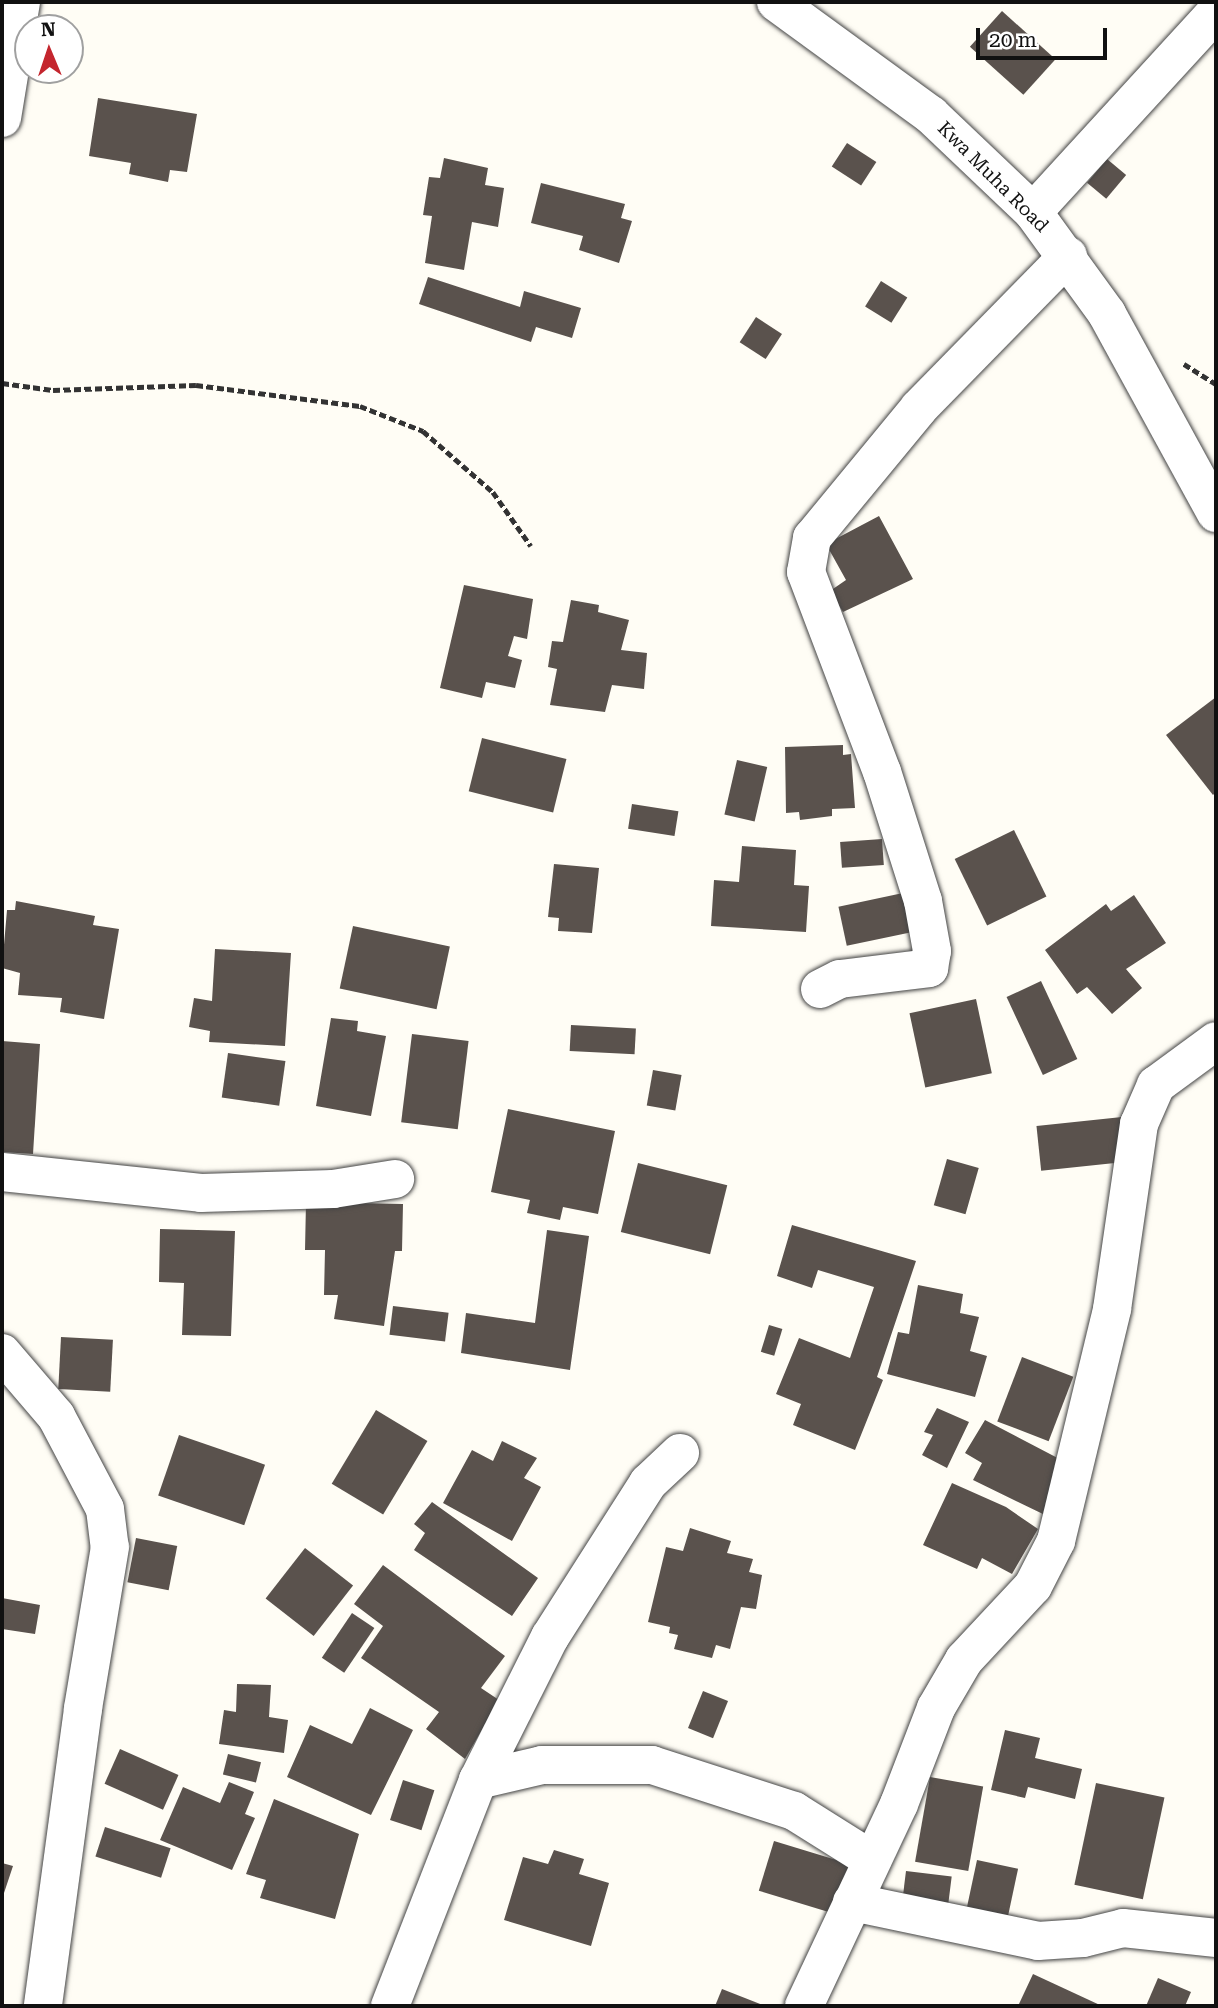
<!DOCTYPE html>
<html>
<head>
<meta charset="utf-8">
<style>
  body { margin:0 }
  #map { position:relative; width:1218px; height:2008px; overflow:hidden; background:#fffdf5; font-family:"Roboto Serif",serif }
  div>[style] { position:absolute }
  .building>* { inset:0; background:#5a524d; transform-origin:0 0 }
  .path>* { height:4.5px; margin-top:-2.25px; transform-origin:0; background:repeating-linear-gradient(90deg,#333 0 7px,transparent 0 10.5px) }
  .roads { filter:drop-shadow(0 0 2px #444) drop-shadow(0 0 2px #444) }
  .minor>* { height:38px; margin:-19px; padding:0 19px; transform-origin:19px; border-radius:19px; background:#fff }
  span { translate:-50% -50%; white-space:nowrap; text-align:center; line-height:1.15; -webkit-text-stroke:7px #fff; paint-order:stroke }
  .street-label { font-size:19px; color:#111 }
  .frame { position:absolute; inset:0; border:4px solid #111; pointer-events:none }
  .north { position:absolute; left:14px; top:14px; width:70px; height:70px; box-sizing:border-box; background:#fff; border:2px solid #a0a0a0; border-radius:50%; rotate:358deg; font-size:19px; font-weight:700; line-height:28px; text-align:center; color:#111 }
  .north::after { content:''; display:block; margin:auto; width:24px; height:32px; background:#c4262e; clip-path:polygon(50% 0,100% 100%,50% 72%,0 100%) }
  .scale { position:absolute; left:976px; top:28px; width:131px; height:32px; box-sizing:border-box; border:4px solid #111; border-top:0; padding-left:9px; font-size:21px; line-height:24px; white-space:nowrap; color:#111; -webkit-text-stroke:5px #fff; paint-order:stroke }
</style>
</head>
<body>
<div id="map">
  <div class="building">
    <i style="left:1002px;top:11px;width:72px;height:48px;rotate:42deg"></i>
    <i style="clip-path:polygon(98px 98px,197px 114px,187px 172px,170px 170px,168px 182px,129px 174px,131px 163px,89px 156px)"></i>
    <i style="left:847px;top:143px;width:35px;height:28px;rotate:33deg"></i>
    <i style="clip-path:polygon(444px 158px,488px 168px,485px 185px,504px 188px,498px 227px,472px 222px,464px 270px,425px 263px,432px 216px,423px 215px,429px 177px,440px 178px)"></i>
    <i style="left:1107px;top:159px;width:25px;height:31px;rotate:40deg"></i>
    <i style="clip-path:polygon(541px 183px,625px 204px,621px 218px,632px 221px,619px 263px,579px 250px,583px 236px,531px 223px)"></i>
    <i style="clip-path:polygon(428px 277px,520px 307px,524px 291px,581px 308px,572px 338px,536px 327px,531px 342px,419px 304px)"></i>
    <i style="left:881px;top:281px;width:31px;height:30px;rotate:32deg"></i>
    <i style="left:756px;top:317px;width:31px;height:30px;rotate:33deg"></i>
    <i style="clip-path:polygon(879px 516px,913px 579px,843px 612px,830px 591px,846px 580px,826px 544px)"></i>
    <i style="clip-path:polygon(464px 585px,533px 599px,527px 639px,514px 636px,508px 656px,522px 660px,515px 688px,486px 682px,482px 698px,440px 688px)"></i>
    <i style="clip-path:polygon(571px 600px,599px 605px,598px 612px,629px 620px,621px 650px,647px 653px,644px 689px,612px 685px,605px 712px,550px 705px,557px 669px,548px 667px,552px 641px,563px 642px)"></i>
    <i style="clip-path:polygon(1216px 697px,1216px 792px,1213px 795px,1166px 735px)"></i>
    <i style="left:482px;top:738px;width:87px;height:55px;rotate:14deg"></i>
    <i style="clip-path:polygon(843px 745px,843px 755px,851px 754px,855px 808px,832px 809px,832px 816px,800px 820px,799px 812px,786px 813px,785px 747px)"></i>
    <i style="left:737px;top:760px;width:31px;height:56px;rotate:13deg"></i>
    <i style="left:632px;top:804px;width:47px;height:25px;rotate:9deg"></i>
    <i style="left:1014px;top:830px;width:74px;height:66px;rotate:64deg"></i>
    <i style="left:882px;top:839px;width:26px;height:42px;rotate:86deg"></i>
    <i style="clip-path:polygon(742px 846px,796px 850px,794px 885px,809px 886px,806px 932px,711px 926px,714px 880px,739px 882px)"></i>
    <i style="clip-path:polygon(554px 864px,599px 868px,592px 933px,558px 931px,559px 918px,548px 917px)"></i>
    <i style="left:903px;top:893px;width:40px;height:66px;rotate:78deg"></i>
    <i style="clip-path:polygon(1134px 895px,1166px 943px,1126px 969px,1142px 988px,1112px 1014px,1087px 987px,1077px 994px,1045px 950px,1106px 904px,1111px 911px)"></i>
    <i style="clip-path:polygon(16px 901px,95px 916px,93px 925px,119px 929px,104px 1019px,60px 1012px,62px 998px,18px 995px,20px 973px,2px 968px,7px 910px,15px 910px)"></i>
    <i style="left:353px;top:926px;width:99px;height:64px;rotate:12deg"></i>
    <i style="clip-path:polygon(215px 949px,291px 953px,285px 1046px,209px 1042px,210px 1031px,189px 1027px,194px 998px,212px 1001px)"></i>
    <i style="left:1041px;top:981px;width:86px;height:38px;rotate:65deg"></i>
    <i style="left:976px;top:999px;width:76px;height:68px;rotate:78deg"></i>
    <i style="clip-path:polygon(331px 1018px,358px 1021px,357px 1031px,386px 1036px,371px 1116px,316px 1106px)"></i>
    <i style="left:571px;top:1025px;width:65px;height:26px;rotate:3deg"></i>
    <i style="left:412px;top:1034px;width:57px;height:89px;rotate:7deg"></i>
    <i style="clip-path:polygon(2px 1041px,40px 1044px,33px 1154px,2px 1152px)"></i>
    <i style="left:228px;top:1053px;width:58px;height:45px;rotate:8deg"></i>
    <i style="left:653px;top:1070px;width:29px;height:36px;rotate:10deg"></i>
    <i style="clip-path:polygon(508px 1109px,615px 1131px,598px 1214px,563px 1207px,560px 1220px,527px 1213px,530px 1200px,491px 1192px)"></i>
    <i style="left:1122px;top:1117px;width:45px;height:86px;rotate:84deg"></i>
    <i style="left:947px;top:1159px;width:33px;height:48px;rotate:16deg"></i>
    <i style="left:638px;top:1163px;width:92px;height:71px;rotate:14deg"></i>
    <i style="clip-path:polygon(306px 1202px,403px 1204px,402px 1251px,395px 1251px,384px 1326px,334px 1319px,338px 1295px,324px 1295px,325px 1250px,305px 1250px)"></i>
    <i style="clip-path:polygon(792px 1225px,916px 1261px,877px 1377px,883px 1380px,855px 1450px,793px 1425px,801px 1404px,776px 1394px,799px 1338px,850px 1358px,874px 1287px,818px 1270px,812px 1288px,777px 1276px)"></i>
    <i style="clip-path:polygon(160px 1229px,235px 1231px,231px 1336px,182px 1335px,184px 1283px,159px 1282px)"></i>
    <i style="clip-path:polygon(547px 1230px,589px 1236px,570px 1370px,461px 1353px,466px 1313px,535px 1323px)"></i>
    <i style="clip-path:polygon(918px 1285px,963px 1294px,960px 1313px,979px 1317px,970px 1351px,987px 1356px,975px 1397px,887px 1374px,898px 1332px,909px 1334px)"></i>
    <i style="left:393px;top:1306px;width:56px;height:29px;rotate:7deg"></i>
    <i style="left:769px;top:1325px;width:14px;height:28px;rotate:17deg"></i>
    <i style="left:61px;top:1337px;width:52px;height:52px;rotate:3deg"></i>
    <i style="left:1022px;top:1357px;width:55px;height:69px;rotate:21deg"></i>
    <i style="clip-path:polygon(937px 1408px,969px 1422px,947px 1468px,922px 1455px,933px 1435px,924px 1432px)"></i>
    <i style="left:376px;top:1410px;width:60px;height:86px;rotate:31deg"></i>
    <i style="clip-path:polygon(985px 1420px,1071px 1465px,1045px 1515px,973px 1480px,982px 1463px,965px 1453px)"></i>
    <i style="left:179px;top:1435px;width:91px;height:64px;rotate:19deg"></i>
    <i style="clip-path:polygon(502px 1441px,537px 1458px,524px 1478px,541px 1487px,512px 1541px,443px 1503px,472px 1450px,493px 1461px)"></i>
    <i style="clip-path:polygon(952px 1483px,1006px 1507px,1038px 1529px,1012px 1574px,982px 1558px,977px 1569px,923px 1545px)"></i>
    <i style="clip-path:polygon(432px 1502px,538px 1578px,512px 1616px,414px 1550px,425px 1533px,414px 1524px)"></i>
    <i style="clip-path:polygon(690px 1528px,731px 1541px,727px 1553px,753px 1559px,749px 1572px,762px 1575px,756px 1609px,741px 1607px,730px 1649px,716px 1645px,712px 1658px,674px 1649px,678px 1635px,669px 1633px,670px 1627px,648px 1622px,666px 1547px,683px 1551px)"></i>
    <i style="left:136px;top:1538px;width:42px;height:45px;rotate:11deg"></i>
    <i style="left:305px;top:1548px;width:61px;height:64px;rotate:38deg"></i>
    <i style="clip-path:polygon(383px 1565px,505px 1656px,481px 1688px,499px 1700px,465px 1759px,426px 1729px,439px 1712px,361px 1658px,383px 1626px,354px 1604px)"></i>
    <i style="clip-path:polygon(2px 1598px,40px 1605px,35px 1634px,2px 1629px)"></i>
    <i style="left:352px;top:1613px;width:27px;height:54px;rotate:34deg"></i>
    <i style="clip-path:polygon(237px 1684px,271px 1685px,269px 1717px,288px 1720px,284px 1753px,219px 1744px,224px 1710px,236px 1712px)"></i>
    <i style="left:703px;top:1691px;width:27px;height:40px;rotate:22deg"></i>
    <i style="clip-path:polygon(370px 1708px,413px 1730px,371px 1815px,287px 1777px,310px 1725px,352px 1744px)"></i>
    <i style="clip-path:polygon(1005px 1730px,1040px 1738px,1035px 1758px,1082px 1769px,1075px 1799px,1028px 1787px,1025px 1798px,991px 1790px)"></i>
    <i style="left:120px;top:1749px;width:64px;height:38px;rotate:24deg"></i>
    <i style="left:228px;top:1754px;width:34px;height:21px;rotate:14deg"></i>
    <i style="left:930px;top:1777px;width:54px;height:86px;rotate:10deg"></i>
    <i style="left:403px;top:1780px;width:33px;height:42px;rotate:18deg"></i>
    <i style="clip-path:polygon(229px 1782px,254px 1792px,245px 1814px,255px 1818px,232px 1870px,160px 1840px,183px 1787px,220px 1803px)"></i>
    <i style="left:1096px;top:1783px;width:70px;height:104px;rotate:12deg"></i>
    <i style="clip-path:polygon(274px 1799px,359px 1834px,335px 1919px,260px 1898px,266px 1880px,246px 1874px)"></i>
    <i style="left:105px;top:1827px;width:69px;height:31px;rotate:18deg"></i>
    <i style="left:774px;top:1841px;width:85px;height:52px;rotate:17deg"></i>
    <i style="clip-path:polygon(554px 1850px,584px 1859px,579px 1874px,609px 1883px,591px 1946px,504px 1920px,523px 1857px,548px 1864px)"></i>
    <i style="left:977px;top:1860px;width:42px;height:54px;rotate:12deg"></i>
    <i style="clip-path:polygon(2px 1863px,13px 1866px,2px 1899px)"></i>
    <i style="left:906px;top:1871px;width:46px;height:31px;rotate:7deg"></i>
    <i style="clip-path:polygon(1033px 1974px,1102px 2006px,1018px 2006px)"></i>
    <i style="clip-path:polygon(1158px 1978px,1191px 1992px,1185px 2006px,1146px 2006px)"></i>
    <i style="clip-path:polygon(722px 1989px,765px 2006px,715px 2006px)"></i>
  </div>
  <div class="path">
    <i style="left:1184px;top:364px;width:38px;rotate:32deg"></i>
    <i style="left:2px;top:383px;width:51px;rotate:7.8deg"></i>
    <i style="left:53px;top:390px;width:143px;rotate:-2deg"></i>
    <i style="left:196px;top:385px;width:165px;rotate:7.3deg"></i>
    <i style="left:360px;top:406px;width:68px;rotate:21.6deg"></i>
    <i style="left:423px;top:431px;width:93px;rotate:41.1deg"></i>
    <i style="left:493px;top:492px;width:66px;rotate:54.9deg"></i>
  </div>
  <div class="roads">
    <div class="minor">
      <i style="left:776px;top:2px;width:192px;rotate:36.1deg"></i>
      <i style="left:931px;top:115px;width:141px;rotate:43.6deg"></i>
      <i style="left:1033px;top:212px;width:126px;rotate:54deg"></i>
      <i style="left:1107px;top:314px;width:227px;rotate:61.3deg"></i>
      <i style="left:2px;top:118px;width:118px;rotate:-80.7deg"></i>
      <i style="left:1033px;top:212px;width:271px;rotate:-47.5deg"></i>
      <i style="left:820px;top:989px;width:22px;rotate:-27deg"></i>
      <i style="left:840px;top:979px;width:90px;rotate:-7deg"></i>
      <i style="left:929px;top:968px;width:17px;rotate:-80deg"></i>
      <i style="left:932px;top:951px;width:51px;rotate:-100.2deg"></i>
      <i style="left:923px;top:901px;width:135px;rotate:-107.6deg"></i>
      <i style="left:882px;top:772px;width:214px;rotate:-110.8deg"></i>
      <i style="left:806px;top:572px;width:35px;rotate:-80deg"></i>
      <i style="left:812px;top:538px;width:168px;rotate:-50.5deg"></i>
      <i style="left:919px;top:408px;width:213px;rotate:-45.6deg"></i>
      <i style="left:2px;top:1172px;width:200px;rotate:6deg"></i>
      <i style="left:201px;top:1193px;width:132px;rotate:-1.7deg"></i>
      <i style="left:333px;top:1189px;width:63px;rotate:-9.2deg"></i>
      <i style="left:2px;top:1353px;width:83px;rotate:49.4deg"></i>
      <i style="left:56px;top:1416px;width:105px;rotate:62.2deg"></i>
      <i style="left:105px;top:1509px;width:38px;rotate:83deg"></i>
      <i style="left:110px;top:1547px;width:164px;rotate:99.5deg"></i>
      <i style="left:83px;top:1709px;width:300px;rotate:97.7deg"></i>
      <i style="left:478px;top:1780px;width:66px;rotate:-13.2deg"></i>
      <i style="left:542px;top:1765px;width:110px"></i>
      <i style="left:652px;top:1765px;width:149px;rotate:17.9deg"></i>
      <i style="left:794px;top:1811px;width:92px;rotate:32.1deg"></i>
      <i style="left:852px;top:1902px;width:190px;rotate:11.8deg"></i>
      <i style="left:1038px;top:1941px;width:45px;rotate:-3.8deg"></i>
      <i style="left:1083px;top:1938px;width:41px;rotate:-14deg"></i>
      <i style="left:1123px;top:1928px;width:94px;rotate:6.1deg"></i>
      <i style="left:390px;top:2006px;width:243px;rotate:-68.7deg"></i>
      <i style="left:478px;top:1780px;width:160px;rotate:-63.3deg"></i>
      <i style="left:550px;top:1637px;width:183px;rotate:-57.5deg"></i>
      <i style="left:648px;top:1483px;width:44px;rotate:-43.2deg"></i>
      <i style="left:804px;top:2006px;width:223px;rotate:-64.8deg"></i>
      <i style="left:899px;top:1804px;width:103px;rotate:-68.9deg"></i>
      <i style="left:936px;top:1708px;width:56px;rotate:-59.7deg"></i>
      <i style="left:964px;top:1660px;width:101px;rotate:-47deg"></i>
      <i style="left:1033px;top:1586px;width:51px;rotate:-62.9deg"></i>
      <i style="left:1056px;top:1541px;width:239px;rotate:-76.4deg"></i>
      <i style="left:1112px;top:1309px;width:187px;rotate:-81.7deg"></i>
      <i style="left:1139px;top:1124px;width:43px;rotate:-66.4deg"></i>
      <i style="left:1156px;top:1085px;width:74px;rotate:-36.3deg"></i>
    </div>
  </div>
  <div class="street-label">
    <span style="left:993px;top:177px;rotate:45deg">Kwa Muha Road</span>
  </div>
  <div class="frame"></div>
  <div class="north">N</div>
  <div class="scale">20 m</div>
</div>
</body>
</html>
